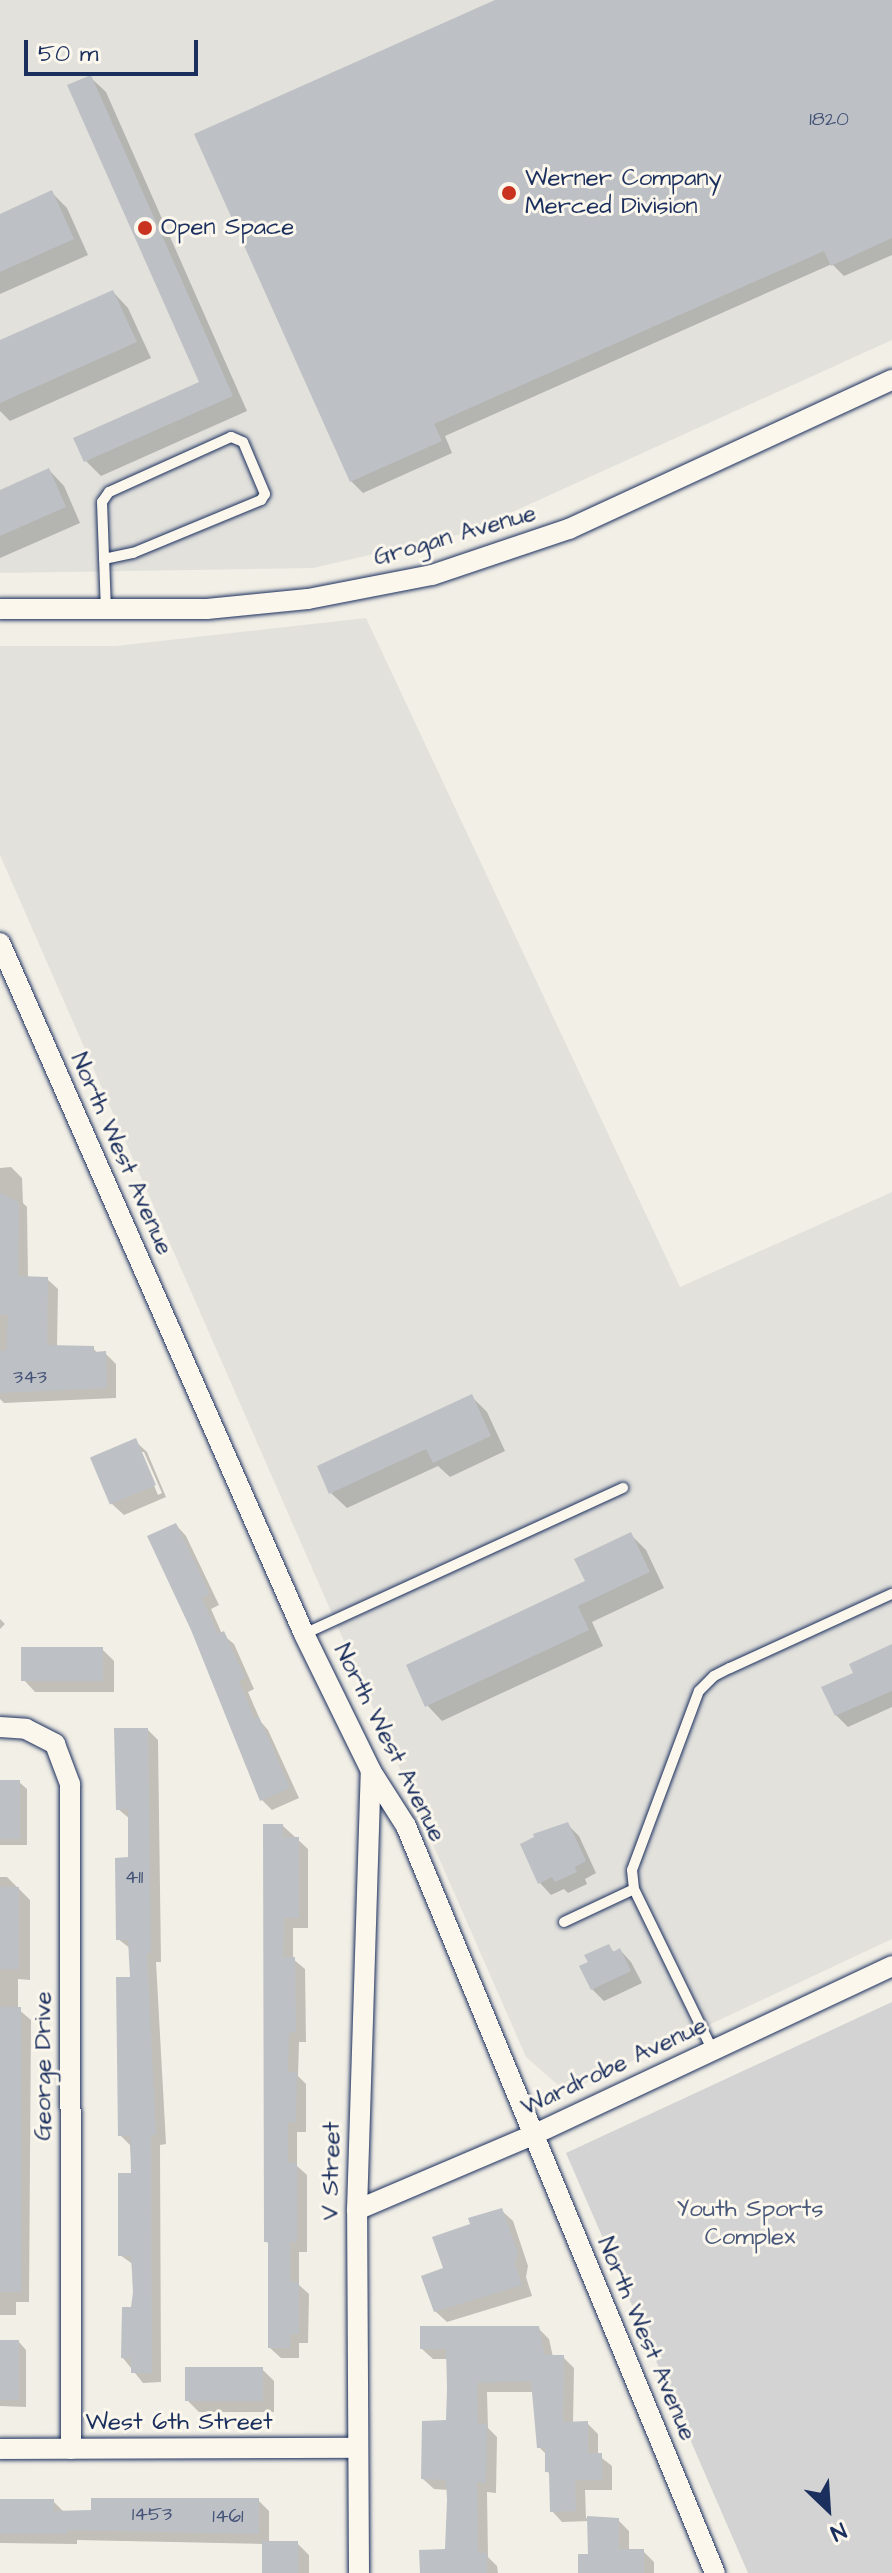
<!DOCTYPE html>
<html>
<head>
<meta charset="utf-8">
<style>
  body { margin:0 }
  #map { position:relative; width:892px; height:2573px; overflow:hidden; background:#f2efe6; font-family:"Architects Daughter",sans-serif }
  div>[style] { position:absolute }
  .built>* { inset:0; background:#e2e1dc }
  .green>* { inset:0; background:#d2d3d2 }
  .shadow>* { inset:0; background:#0003; transform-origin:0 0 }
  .building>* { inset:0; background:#bdc0c4; transform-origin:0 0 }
  .roads { filter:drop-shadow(0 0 2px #1b2f5e) drop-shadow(0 0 2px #1b2f5e) }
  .lane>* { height:10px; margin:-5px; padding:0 5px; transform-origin:5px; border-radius:5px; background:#fbf7ec }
  .street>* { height:20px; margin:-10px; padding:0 10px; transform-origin:10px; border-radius:10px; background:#fbf7ec }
  .dots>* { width:22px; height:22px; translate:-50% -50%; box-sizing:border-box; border:4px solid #fbf7ec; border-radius:50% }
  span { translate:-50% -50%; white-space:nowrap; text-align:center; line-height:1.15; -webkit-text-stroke:6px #fbf7ec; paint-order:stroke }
  .number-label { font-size:20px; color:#445378 }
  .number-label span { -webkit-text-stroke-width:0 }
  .poi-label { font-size:24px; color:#1b2f5e }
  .left { translate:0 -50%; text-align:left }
  .street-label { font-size:24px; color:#1b2f5e }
  .park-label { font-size:24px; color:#49587b }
  .north { position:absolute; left:788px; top:2469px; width:80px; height:80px; -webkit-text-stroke:6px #fbf7ec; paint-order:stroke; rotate:155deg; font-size:22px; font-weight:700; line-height:32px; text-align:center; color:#1b2f5e }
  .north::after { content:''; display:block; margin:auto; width:28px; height:36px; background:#1b2f5e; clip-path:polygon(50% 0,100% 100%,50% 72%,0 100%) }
  .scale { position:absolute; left:24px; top:40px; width:174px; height:36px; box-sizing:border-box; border:4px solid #1b2f5e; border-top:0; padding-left:10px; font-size:24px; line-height:28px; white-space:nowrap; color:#1b2f5e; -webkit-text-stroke:6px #fbf7ec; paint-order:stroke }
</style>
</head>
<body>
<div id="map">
  <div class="built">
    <i style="clip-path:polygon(0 0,892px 0,892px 340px,466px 533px,313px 568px,0 573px)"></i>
    <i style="clip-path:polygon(366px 618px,680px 1287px,892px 1192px,892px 1939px,566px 2092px,526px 2057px,0 855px,0 646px,116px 646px)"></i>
  </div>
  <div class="green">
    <i style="clip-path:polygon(892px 2002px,892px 2573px,748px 2573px,566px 2153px)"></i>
  </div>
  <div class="shadow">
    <i style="clip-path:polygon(500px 0,892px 0,892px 255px,844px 276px,832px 264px,445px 436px,452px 453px,363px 493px,351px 481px)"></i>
    <i style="clip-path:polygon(90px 77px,106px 92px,247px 411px,101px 476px,86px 461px,202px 383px)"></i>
    <i style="clip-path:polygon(52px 193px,67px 208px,88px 255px,0 294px,0 216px)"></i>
    <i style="clip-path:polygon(113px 292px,128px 308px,151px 358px,10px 421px,0 411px,0 342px)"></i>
    <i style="clip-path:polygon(49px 470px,64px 486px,80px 523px,0 558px,0 492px)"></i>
    <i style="clip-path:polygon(11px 1167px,22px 1178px,23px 1203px,27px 1207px,28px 1278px,47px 1279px,58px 1289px,57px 1347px,93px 1348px,98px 1354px,105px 1353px,116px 1364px,116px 1398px,4px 1403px,0 1399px,0 1168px)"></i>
    <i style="clip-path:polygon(471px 1396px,487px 1412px,505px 1451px,450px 1477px,438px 1466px,347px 1508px,331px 1493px)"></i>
    <i style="clip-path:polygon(evenodd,135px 1441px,147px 1452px,166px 1497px,124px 1515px,112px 1504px,135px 1441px,140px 1452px,144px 1452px,162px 1493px,158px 1495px,140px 1452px)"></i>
    <i style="clip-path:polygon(176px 1525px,186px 1536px,219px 1605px,211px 1609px,222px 1634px,234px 1644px,254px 1689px,248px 1692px,261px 1722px,268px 1730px,299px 1798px,272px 1810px,262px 1800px)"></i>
    <i style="clip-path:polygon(630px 1534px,646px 1550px,664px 1588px,592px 1622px,603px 1646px,442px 1721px,427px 1705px,587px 1582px)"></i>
    <i style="left:0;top:1619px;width:7px;height:36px;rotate:45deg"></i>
    <i style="clip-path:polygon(892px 1646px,892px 1707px,848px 1727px,836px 1715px,855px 1674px)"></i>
    <i style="clip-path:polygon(102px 1649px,114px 1661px,114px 1692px,35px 1692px,24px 1680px)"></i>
    <i style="clip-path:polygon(148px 1730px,158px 1740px,161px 1962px,156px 1962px,166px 2144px,160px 2145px,161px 2382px,143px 2383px,123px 2358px,133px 2309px,134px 2265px,120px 2255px,133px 2175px,130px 2145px,120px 2135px,132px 1979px,131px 1949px,118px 1939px,130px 1859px,130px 1819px,118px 1809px)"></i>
    <i style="clip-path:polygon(0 1782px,19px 1782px,27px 1789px,27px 1845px,0 1845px)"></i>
    <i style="clip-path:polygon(567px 1824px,579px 1836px,596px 1873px,585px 1879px,587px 1884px,568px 1893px,564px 1889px,551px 1895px,540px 1883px,537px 1838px)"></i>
    <i style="clip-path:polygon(283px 1826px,308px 1849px,308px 1928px,293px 1928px,293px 1959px,305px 1969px,306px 2042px,299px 2042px,298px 2076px,306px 2084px,306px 2132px,297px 2132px,297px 2166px,307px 2175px,307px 2252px,299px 2252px,299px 2285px,309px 2294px,308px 2343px,299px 2343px,299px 2358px,281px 2358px,270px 2348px,270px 2245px,266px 2241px)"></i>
    <i style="clip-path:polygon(0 1877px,7px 1877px,30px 1900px,30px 1980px,18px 1979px,18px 2009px,31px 2020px,29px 2302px,16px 2302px,16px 2315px,0 2315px)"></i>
    <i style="clip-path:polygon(608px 1946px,615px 1953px,620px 1950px,631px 1962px,642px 1983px,604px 2001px,592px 1989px)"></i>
    <i style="clip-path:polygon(501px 2210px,513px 2221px,528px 2266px,526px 2277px,532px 2296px,447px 2322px,435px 2311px,472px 2226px)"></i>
    <i style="clip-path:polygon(538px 2328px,549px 2339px,553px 2357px,563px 2357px,574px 2368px,573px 2424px,587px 2423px,598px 2434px,598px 2455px,612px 2466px,612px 2490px,585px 2490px,586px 2518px,618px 2520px,629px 2531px,629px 2551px,643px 2551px,654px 2562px,654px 2573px,581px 2573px,590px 2556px,589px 2521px,562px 2522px,552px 2511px,551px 2476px,547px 2471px,547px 2455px,539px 2447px,534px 2392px,487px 2392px,488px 2428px,497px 2437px,496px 2493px,487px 2492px,488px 2557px,497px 2566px,498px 2573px,421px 2573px,447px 2551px,449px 2490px,434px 2489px,423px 2479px,448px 2422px,448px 2359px,433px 2359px,422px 2349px)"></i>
    <i style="clip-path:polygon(0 2342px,19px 2342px,26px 2350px,26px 2407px,0 2406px)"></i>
    <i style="clip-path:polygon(262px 2369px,274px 2381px,274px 2412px,199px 2412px,187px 2400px)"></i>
    <i style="clip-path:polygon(258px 2500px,269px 2511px,269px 2543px,297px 2543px,309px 2555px,309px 2573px,264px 2573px,264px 2544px,77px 2540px,77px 2544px,0 2543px,0 2501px,53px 2501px,65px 2513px)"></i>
  </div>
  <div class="building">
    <i style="clip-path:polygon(495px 0,892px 0,892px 238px,831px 266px,824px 251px,434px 424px,442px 441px,350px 482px,194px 134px)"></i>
    <i style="clip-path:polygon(91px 75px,233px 396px,84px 462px,73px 438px,199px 382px,67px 85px)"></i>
    <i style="clip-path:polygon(52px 190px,74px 239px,0 272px,0 214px)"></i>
    <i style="clip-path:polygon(113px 290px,137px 342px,0 403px,0 340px)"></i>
    <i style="clip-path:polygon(49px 468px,66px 507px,0 536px,0 490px)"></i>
    <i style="clip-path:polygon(0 1193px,19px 1202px,18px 1276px,48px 1277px,47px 1345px,94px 1346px,94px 1352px,106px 1351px,107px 1388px,0 1393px,0 1351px,6px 1350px,8px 1315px,0 1315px)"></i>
    <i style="clip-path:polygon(472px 1394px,491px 1436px,433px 1463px,426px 1449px,329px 1494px,317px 1466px)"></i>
    <i style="left:136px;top:1438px;width:51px;height:50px;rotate:67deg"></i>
    <i style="clip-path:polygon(176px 1523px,210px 1594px,202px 1598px,218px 1634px,224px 1631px,245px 1678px,239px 1681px,255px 1719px,259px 1717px,290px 1788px,260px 1801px,191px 1630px,147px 1536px)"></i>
    <i style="clip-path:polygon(631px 1532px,650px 1572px,578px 1606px,589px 1630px,425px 1707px,406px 1665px,585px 1581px,574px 1559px)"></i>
    <i style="clip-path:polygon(892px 1644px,892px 1691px,835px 1716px,821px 1687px,853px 1673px,849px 1664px)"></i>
    <i style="left:21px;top:1647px;width:82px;height:34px"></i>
    <i style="clip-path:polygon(114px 1728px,148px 1728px,151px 1953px,147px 1953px,156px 2135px,151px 2135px,152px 2373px,131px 2373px,131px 2359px,121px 2358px,122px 2307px,131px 2307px,133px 2292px,131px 2256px,118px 2256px,118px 2173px,131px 2173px,130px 2136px,118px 2136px,116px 1977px,130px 1977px,128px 1940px,116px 1940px,115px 1858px,128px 1857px,128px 1809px,116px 1810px)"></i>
    <i style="left:0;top:1780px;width:20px;height:59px"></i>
    <i style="clip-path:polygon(568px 1822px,586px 1861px,575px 1867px,577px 1872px,555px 1882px,552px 1877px,538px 1884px,520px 1844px,534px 1837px,533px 1834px)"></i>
    <i style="clip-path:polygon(263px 1824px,283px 1824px,283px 1837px,299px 1837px,299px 1918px,284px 1918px,283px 1957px,295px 1957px,296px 2032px,289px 2033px,288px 2072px,297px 2072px,296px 2122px,288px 2122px,288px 2163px,297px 2163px,297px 2242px,290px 2242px,290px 2282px,299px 2282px,299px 2334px,290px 2334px,290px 2348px,268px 2348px,268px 2242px,264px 2242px)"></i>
    <i style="left:0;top:1887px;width:19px;height:82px"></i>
    <i style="clip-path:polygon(609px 1944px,613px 1952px,620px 1948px,631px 1971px,591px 1990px,579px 1966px,588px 1962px,584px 1955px)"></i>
    <i style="left:0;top:2007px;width:21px;height:285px"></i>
    <i style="clip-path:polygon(502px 2208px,518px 2253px,515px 2264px,522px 2285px,434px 2312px,421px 2276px,443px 2268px,432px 2237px,470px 2224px,468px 2218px)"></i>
    <i style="clip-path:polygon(420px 2326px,539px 2326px,545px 2355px,564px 2355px,563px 2422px,588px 2421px,588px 2453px,602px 2453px,602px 2480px,575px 2480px,576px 2511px,550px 2512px,549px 2472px,545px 2472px,545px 2448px,537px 2448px,531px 2381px,477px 2383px,478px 2424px,487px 2424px,486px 2483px,477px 2482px,478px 2553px,487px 2553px,487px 2573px,420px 2573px,419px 2550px,445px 2549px,447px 2500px,446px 2480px,421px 2479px,422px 2421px,446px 2420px,447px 2389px,446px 2349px,420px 2349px)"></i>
    <i style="left:0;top:2340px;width:19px;height:60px"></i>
    <i style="left:185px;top:2367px;width:78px;height:34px"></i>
    <i style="clip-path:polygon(91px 2498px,259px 2498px,259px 2534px,67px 2530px,67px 2534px,0 2534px,0 2499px,54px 2499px,54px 2511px,91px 2510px)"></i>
    <i style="clip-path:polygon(587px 2516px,619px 2518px,619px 2549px,644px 2549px,644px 2573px,578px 2573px,578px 2554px,588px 2554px)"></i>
    <i style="left:262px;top:2541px;width:36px;height:32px"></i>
  </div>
  <div class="roads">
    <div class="lane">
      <i style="left:104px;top:559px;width:30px;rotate:-12deg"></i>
      <i style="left:133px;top:553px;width:139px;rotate:-22.5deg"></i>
      <i style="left:261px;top:500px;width:7px;rotate:-56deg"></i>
      <i style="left:265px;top:494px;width:56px;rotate:-112.9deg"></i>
      <i style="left:243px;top:442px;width:13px;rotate:-157deg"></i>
      <i style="left:231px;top:437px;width:134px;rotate:155.7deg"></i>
      <i style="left:109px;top:492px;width:12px;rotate:125deg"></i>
      <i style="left:102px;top:502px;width:107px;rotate:87.9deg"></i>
      <i style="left:304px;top:1634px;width:351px;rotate:-24.6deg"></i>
      <i style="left:564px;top:1922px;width:77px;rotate:-25.2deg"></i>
      <i style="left:712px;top:2049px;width:178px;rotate:-116deg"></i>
      <i style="left:634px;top:1889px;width:19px;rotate:-96deg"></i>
      <i style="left:632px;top:1870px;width:191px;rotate:-69.5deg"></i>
      <i style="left:699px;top:1691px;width:21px;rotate:-45deg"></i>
      <i style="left:714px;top:1676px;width:18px;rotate:-27deg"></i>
      <i style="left:730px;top:1668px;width:178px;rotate:-24.6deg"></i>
    </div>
    <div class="street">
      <i style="left:0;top:609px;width:207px"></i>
      <i style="left:207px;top:609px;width:101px;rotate:-5.7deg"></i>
      <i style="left:308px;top:599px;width:126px;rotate:-11deg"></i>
      <i style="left:432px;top:575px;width:145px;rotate:-18.6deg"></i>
      <i style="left:569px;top:529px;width:356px;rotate:-24.8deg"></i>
      <i style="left:0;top:943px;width:755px;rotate:66.25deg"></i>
      <i style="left:304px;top:1634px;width:153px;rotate:63.9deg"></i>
      <i style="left:371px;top:1771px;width:65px;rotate:57.5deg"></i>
      <i style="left:406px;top:1826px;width:808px;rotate:67.53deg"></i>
      <i style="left:0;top:1727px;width:26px;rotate:4deg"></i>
      <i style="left:26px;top:1729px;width:33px;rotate:27deg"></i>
      <i style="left:55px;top:1744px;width:43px;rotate:69.4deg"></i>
      <i style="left:70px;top:1784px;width:665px;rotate:89.91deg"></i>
      <i style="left:357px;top:2210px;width:191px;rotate:-23.1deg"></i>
      <i style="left:533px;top:2135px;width:397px;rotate:-25.2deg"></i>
      <i style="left:0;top:2449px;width:358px;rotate:-0.2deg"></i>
      <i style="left:359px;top:2573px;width:363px;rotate:-90.3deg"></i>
      <i style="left:357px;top:2210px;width:439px;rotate:-88.2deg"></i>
    </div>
  </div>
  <div class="dots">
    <i style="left:509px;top:193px;background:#c8321e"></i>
    <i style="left:145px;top:228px;background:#c8321e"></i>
  </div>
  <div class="number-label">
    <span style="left:829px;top:119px">1820</span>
    <span style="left:30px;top:1377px">343</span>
    <span style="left:134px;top:1877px">411</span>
    <span style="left:152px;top:2514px">1453</span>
    <span style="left:228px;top:2516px">1461</span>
  </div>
  <div class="poi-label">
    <span class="left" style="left:525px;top:193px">Werner Company<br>Merced Division</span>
    <span class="left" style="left:161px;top:228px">Open Space</span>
  </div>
  <div class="street-label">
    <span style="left:455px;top:536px;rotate:-16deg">Grogan Avenue</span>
    <span style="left:121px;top:1154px;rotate:66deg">North West Avenue</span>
    <span style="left:389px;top:1743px;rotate:63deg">North West Avenue</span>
    <span style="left:44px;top:2066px;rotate:-90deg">George Drive</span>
    <span style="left:614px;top:2067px;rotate:-25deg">Wardrobe Avenue</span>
    <span style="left:332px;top:2171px;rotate:-89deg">V Street</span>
    <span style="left:646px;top:2339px;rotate:67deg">North West Avenue</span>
    <span style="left:179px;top:2423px">West 6th Street</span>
  </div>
  <div class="park-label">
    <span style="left:750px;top:2224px">Youth Sports<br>Complex</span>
  </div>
  <div class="north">N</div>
  <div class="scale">50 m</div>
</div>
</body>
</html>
